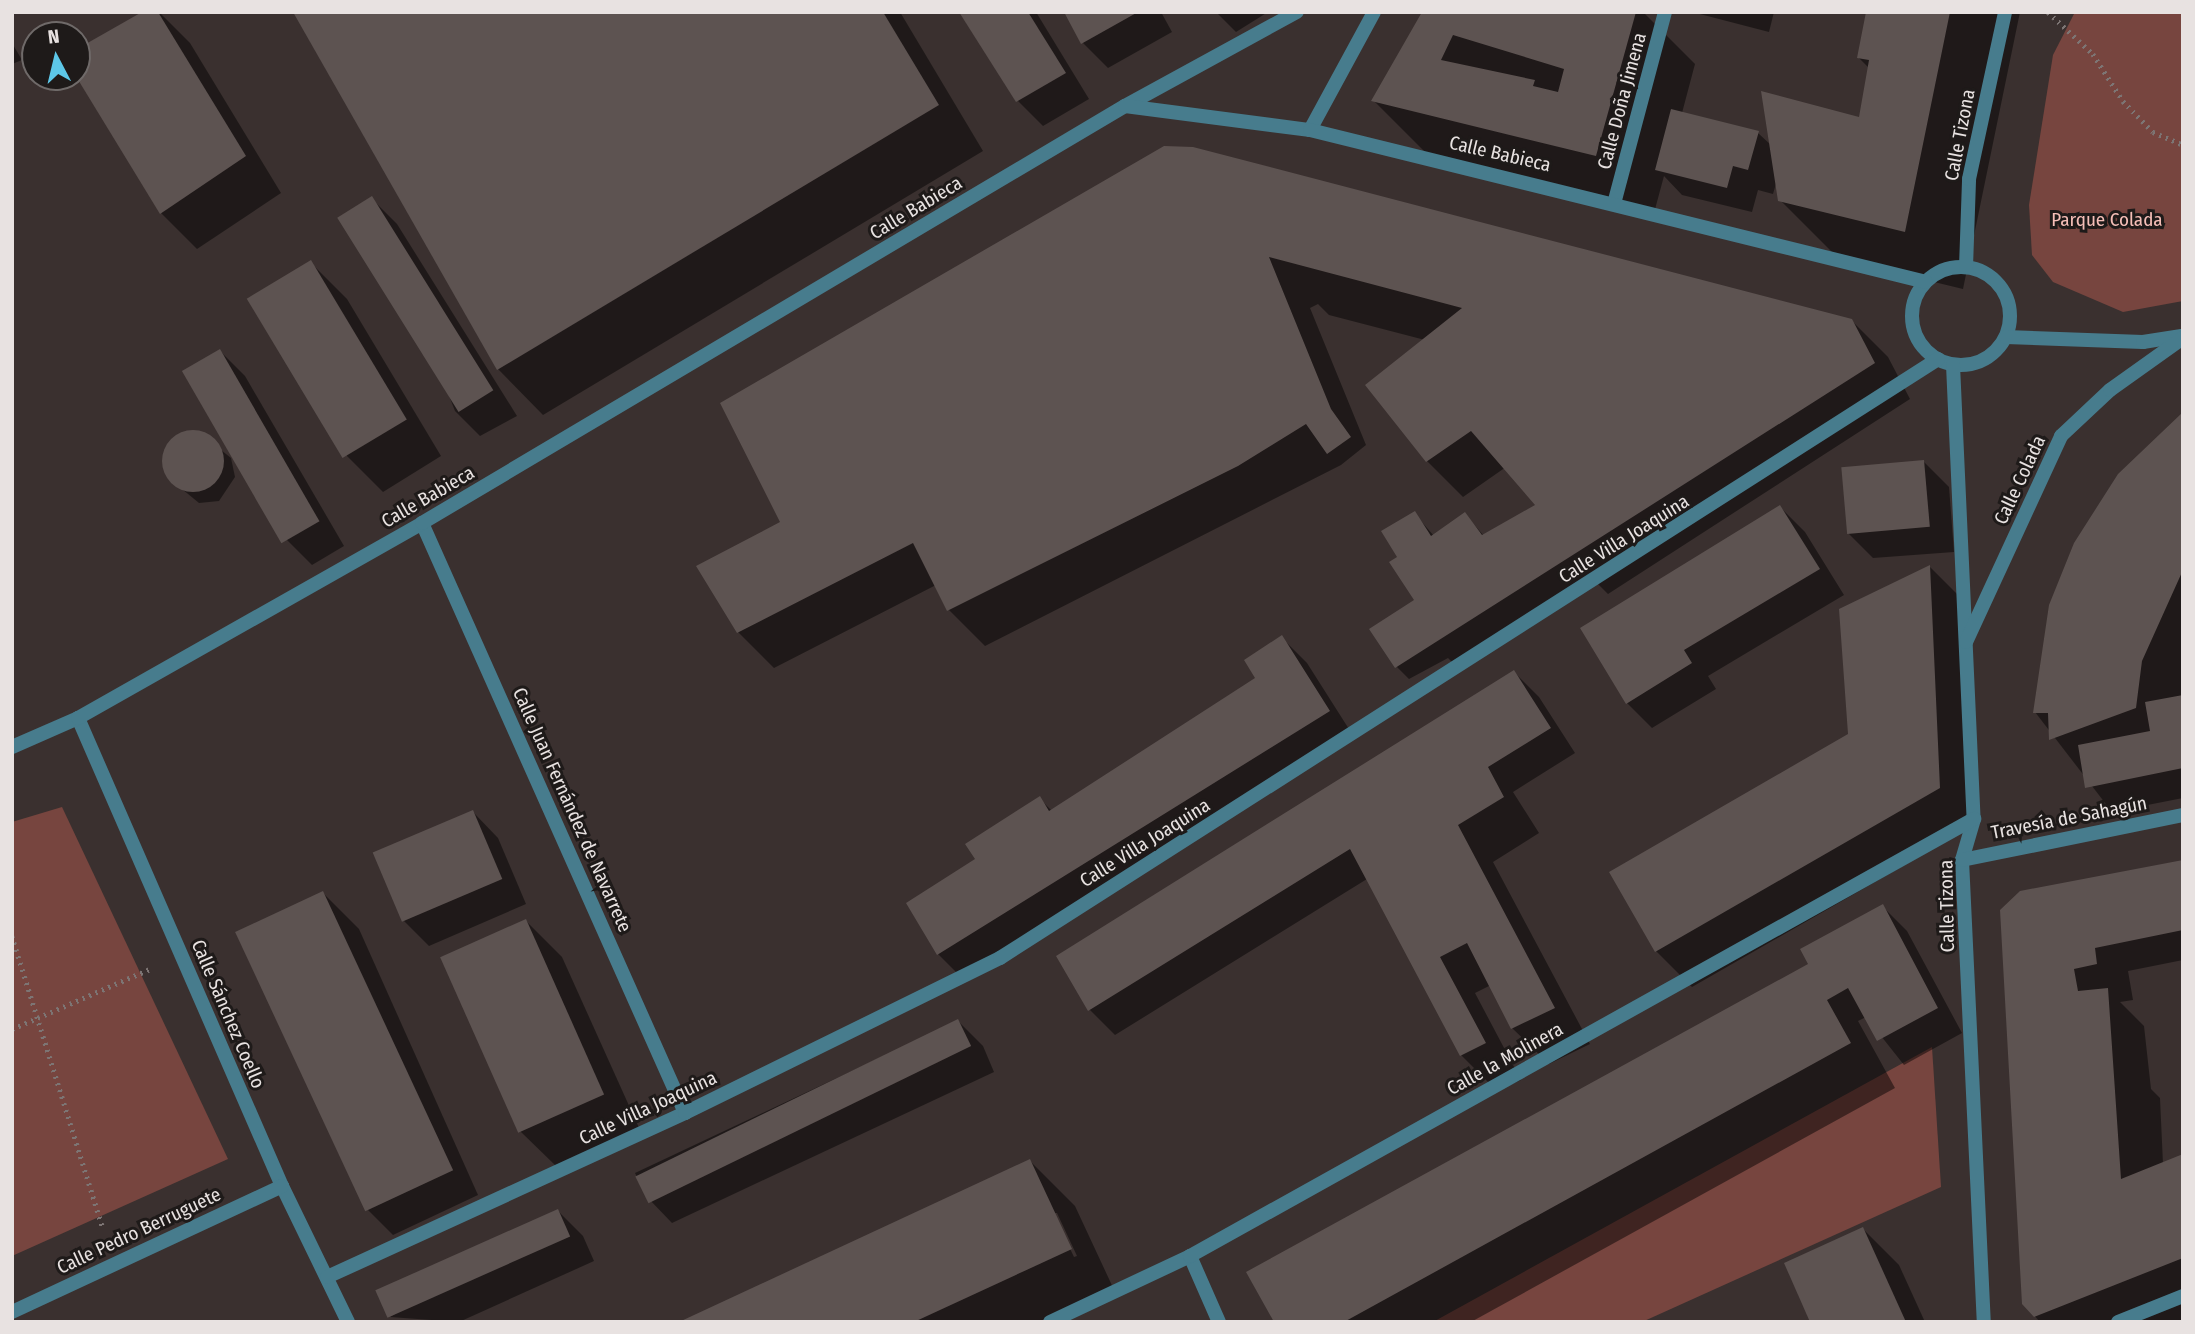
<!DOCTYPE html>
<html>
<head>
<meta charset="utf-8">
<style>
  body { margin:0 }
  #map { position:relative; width:2195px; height:1334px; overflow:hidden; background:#3a302f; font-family:"Fira Sans Condensed",sans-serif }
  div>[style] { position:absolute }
  .green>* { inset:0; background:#77453f }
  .shadow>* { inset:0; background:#0007 }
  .building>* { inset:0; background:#5d5351; transform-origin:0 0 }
  .round { border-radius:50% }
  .path>* { height:4.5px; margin-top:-2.25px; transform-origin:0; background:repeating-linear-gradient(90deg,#7d7574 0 2px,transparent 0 7px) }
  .street>* { height:14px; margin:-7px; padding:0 7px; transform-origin:7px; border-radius:7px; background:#477c8d }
  .street>.ring { margin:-7px; padding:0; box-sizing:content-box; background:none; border:14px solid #477c8d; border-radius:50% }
  span { translate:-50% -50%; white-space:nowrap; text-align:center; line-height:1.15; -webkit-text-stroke:6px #1e1a19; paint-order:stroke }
  .street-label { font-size:19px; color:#e8e2e1 }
  .park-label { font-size:19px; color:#f5beb7 }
  .frame { position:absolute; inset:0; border:14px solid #e8e2e1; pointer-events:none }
  .north { position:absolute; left:21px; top:21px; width:70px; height:70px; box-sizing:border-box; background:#1e1a19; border:2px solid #6f6a69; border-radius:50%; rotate:353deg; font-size:19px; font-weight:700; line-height:28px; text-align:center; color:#e8e2e1 }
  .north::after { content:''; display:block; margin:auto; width:24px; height:32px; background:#5dc7e8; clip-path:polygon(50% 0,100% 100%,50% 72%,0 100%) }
</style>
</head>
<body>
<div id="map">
  <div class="green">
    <i style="clip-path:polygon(2075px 12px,2183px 12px,2183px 301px,2123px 312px,2053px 282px,2032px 255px,2029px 205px,2053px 55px)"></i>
    <i style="clip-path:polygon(62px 807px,228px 1159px,12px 1256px,12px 822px)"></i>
    <i style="clip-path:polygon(1932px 1047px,1941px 1187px,1642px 1322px,1433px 1322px)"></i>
  </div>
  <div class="shadow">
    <i style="clip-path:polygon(145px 12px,159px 12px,190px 43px,281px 193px,197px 249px,161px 213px,77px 75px,77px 51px)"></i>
    <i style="clip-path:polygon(295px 12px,900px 12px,983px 151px,543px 415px,498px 369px)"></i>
    <i style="clip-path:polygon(961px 12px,1036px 12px,1089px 99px,1043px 126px,1018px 101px)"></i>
    <i style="clip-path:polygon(1066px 12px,1161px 12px,1172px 32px,1108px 68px,1083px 43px)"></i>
    <i style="clip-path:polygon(1216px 12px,1268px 12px,1236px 32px)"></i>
    <i style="clip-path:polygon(1424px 12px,1643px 12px,1695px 64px,1682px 113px,1758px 133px,1772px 146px,1860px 119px,1869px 68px,1859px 58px,1868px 12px,2020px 12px,1963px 289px,1839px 259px,1780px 200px,1777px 180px,1773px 194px,1758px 190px,1752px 212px,1682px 195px,1664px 176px,1654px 213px,1431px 158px,1373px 100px)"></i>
    <i style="clip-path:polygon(1692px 12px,1774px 12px,1769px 32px)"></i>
    <i style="clip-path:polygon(12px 43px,22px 60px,12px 64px)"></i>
    <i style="clip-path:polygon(1165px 148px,1192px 149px,1851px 320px,1888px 357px,1910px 399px,1608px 594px,1597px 583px,1460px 670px,1448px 658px,1409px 679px,1397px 667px,1416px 600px,1400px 558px,1414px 513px,1434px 536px,1465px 514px,1484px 536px,1542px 513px,1506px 467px,1463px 497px,1427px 461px,1425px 340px,1329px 315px,1318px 304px,1310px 308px,1366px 445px,1341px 465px,985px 646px,949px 610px,936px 585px,774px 668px,738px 632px,783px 523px,722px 404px)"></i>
    <i style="clip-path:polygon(372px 199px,397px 224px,517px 416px,480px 436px,455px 411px)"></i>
    <i style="clip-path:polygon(311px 263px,347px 299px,441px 456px,383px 492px,347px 456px)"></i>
    <i style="clip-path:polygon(220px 351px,245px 376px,344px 546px,312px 565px,287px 540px)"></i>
    <i style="clip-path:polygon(2183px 414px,2183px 798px,2112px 812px,2035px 712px,2119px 475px)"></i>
    <i style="clip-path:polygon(182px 434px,201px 434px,231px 458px,235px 477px,219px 501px,199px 503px,171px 480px,165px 455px)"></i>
    <i style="clip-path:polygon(1924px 462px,1949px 487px,1954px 552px,1873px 558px,1848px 533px)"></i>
    <i style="clip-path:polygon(1780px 507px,1805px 532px,1844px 595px,1708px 676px,1716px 689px,1652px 728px,1627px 703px)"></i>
    <i style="clip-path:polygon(1930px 567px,1966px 603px,1976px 824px,1692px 987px,1656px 951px,1849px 735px)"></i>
    <i style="clip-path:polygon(1282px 638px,1307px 663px,1354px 737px,963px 979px,938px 954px,977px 860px,1040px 799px,1052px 811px,1257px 678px)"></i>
    <i style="clip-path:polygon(1514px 672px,1539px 697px,1575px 753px,1513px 792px,1539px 833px,1493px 862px,1590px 1044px,1549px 1064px,1512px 1028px,1491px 985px,1475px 993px,1521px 1080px,1497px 1091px,1461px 1055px,1367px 879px,1115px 1035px,1090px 1010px,1058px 957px)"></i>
    <i style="clip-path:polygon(473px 812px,498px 838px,526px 904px,429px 946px,404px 921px)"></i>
    <i style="clip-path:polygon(2183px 861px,2183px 960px,2128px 971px,2133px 1000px,2120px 1002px,2144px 1026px,2151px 1089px,2160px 1098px,2163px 1164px,2183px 1156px,2183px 1321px,2040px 1322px,2023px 1303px,2002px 911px)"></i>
    <i style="clip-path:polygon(323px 893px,359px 929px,478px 1195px,393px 1235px,368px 1210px)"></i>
    <i style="clip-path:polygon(1882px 906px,1907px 931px,1962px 1033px,1904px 1065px,1866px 1017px,1858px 1021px,1895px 1088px,1471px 1322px,1276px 1322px,1810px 964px)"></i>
    <i style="clip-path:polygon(526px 921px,562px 957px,640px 1130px,557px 1167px,520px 1131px)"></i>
    <i style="clip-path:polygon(958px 1021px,983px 1046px,994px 1072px,672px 1223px,647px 1197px,635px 1173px)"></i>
    <i style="clip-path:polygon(evenodd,1030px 1161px,1075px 1206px,1116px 1294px,1057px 1322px,684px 1322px,1030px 1161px,1053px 1213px,1057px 1213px,1077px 1256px,1074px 1257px,1053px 1213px)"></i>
    <i style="clip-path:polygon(558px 1211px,583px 1236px,594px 1261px,459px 1322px,390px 1317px)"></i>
    <i style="clip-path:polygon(1863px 1229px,1899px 1265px,1925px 1322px,1812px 1322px)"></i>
  </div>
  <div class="building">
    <i style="clip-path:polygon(142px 12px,158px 12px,246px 156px,160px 214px,77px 78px,77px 49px)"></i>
    <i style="clip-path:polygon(293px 12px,883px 12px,939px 105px,497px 370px)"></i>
    <i style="clip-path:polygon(959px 12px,1028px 12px,1066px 73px,1016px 102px)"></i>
    <i style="clip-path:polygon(1064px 12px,1138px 12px,1081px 44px)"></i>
    <i style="clip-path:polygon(evenodd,1422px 12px,1636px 12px,1596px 156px,1371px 101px,1422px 12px,1453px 35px,1564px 69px,1558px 92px,1533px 86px,1535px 80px,1441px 60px,1453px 35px)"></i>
    <i style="clip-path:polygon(1866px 12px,1950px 12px,1905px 232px,1778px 201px,1761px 91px,1859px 117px,1869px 60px,1857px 58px)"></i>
    <i style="clip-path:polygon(1671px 109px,1759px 131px,1748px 170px,1733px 166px,1727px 188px,1655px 170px)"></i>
    <i style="clip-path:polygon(1164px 146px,1193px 147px,1852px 319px,1875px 363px,1395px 668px,1369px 629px,1414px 600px,1389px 562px,1397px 557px,1381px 531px,1415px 511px,1431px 536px,1465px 512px,1482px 535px,1535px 505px,1471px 431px,1426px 462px,1365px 385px,1462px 308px,1269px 257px,1331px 409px,1351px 437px,1327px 454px,1306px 424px,1238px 466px,947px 611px,913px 543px,737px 633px,696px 566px,780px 522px,720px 403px)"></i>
    <i style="left:372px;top:196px;width:229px;height:41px;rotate:58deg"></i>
    <i style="left:311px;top:260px;width:186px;height:75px;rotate:59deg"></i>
    <i style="left:220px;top:349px;width:199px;height:44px;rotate:60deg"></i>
    <i style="clip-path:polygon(2183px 412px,2183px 570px,2142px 661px,2136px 708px,2049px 740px,2048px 713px,2033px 713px,2049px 605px,2074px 543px,2118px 474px)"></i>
    <i class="round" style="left:162px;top:430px;width:62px;height:62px"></i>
    <i style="left:1924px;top:460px;width:67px;height:83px;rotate:85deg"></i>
    <i style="clip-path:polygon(1780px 505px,1820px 569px,1684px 650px,1692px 663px,1626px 704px,1580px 628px)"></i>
    <i style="clip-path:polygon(1930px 565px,1940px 788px,1655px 952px,1609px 872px,1848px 734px,1839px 609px)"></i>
    <i style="clip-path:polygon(1282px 635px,1330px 711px,937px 955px,906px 903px,975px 859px,965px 844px,1040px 796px,1049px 811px,1255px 678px,1244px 660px)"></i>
    <i style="clip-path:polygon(1514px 670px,1551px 728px,1488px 767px,1504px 797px,1458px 825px,1555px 1008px,1511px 1029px,1467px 943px,1440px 957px,1486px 1043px,1460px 1056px,1350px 849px,1088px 1011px,1056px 956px)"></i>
    <i style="clip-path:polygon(2183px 695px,2183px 768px,2085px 788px,2078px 745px,2150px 731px,2145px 702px)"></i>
    <i style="left:473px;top:810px;width:75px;height:109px;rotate:67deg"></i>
    <i style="clip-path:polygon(2183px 860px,2183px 930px,2095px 948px,2097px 964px,2074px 969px,2078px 991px,2108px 988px,2121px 1179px,2183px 1154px,2183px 1258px,2034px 1317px,2022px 1304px,2000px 910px,2020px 891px)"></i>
    <i style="left:323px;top:891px;width:308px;height:97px;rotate:65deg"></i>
    <i style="clip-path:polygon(1883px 904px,1938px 1008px,1877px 1041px,1848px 988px,1827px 1000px,1851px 1043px,1344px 1322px,1274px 1322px,1246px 1272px,1808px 964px,1800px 949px)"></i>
    <i style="left:526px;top:919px;width:192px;height:94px;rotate:66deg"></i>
    <i style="left:958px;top:1019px;width:30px;height:359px;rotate:64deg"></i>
    <i style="clip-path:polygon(1030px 1159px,1072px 1249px,914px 1322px,679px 1322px)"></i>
    <i style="left:558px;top:1209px;width:30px;height:200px;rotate:66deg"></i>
    <i style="clip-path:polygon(1863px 1227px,1906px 1322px,1810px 1322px,1784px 1263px)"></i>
  </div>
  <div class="path">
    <i style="left:2048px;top:12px;width:62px;rotate:43deg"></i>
    <i style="left:2093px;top:54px;width:56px;rotate:57.4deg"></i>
    <i style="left:2123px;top:101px;width:43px;rotate:45.9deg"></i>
    <i style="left:2153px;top:132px;width:33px;rotate:23deg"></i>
    <i style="left:12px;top:936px;width:307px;rotate:72.7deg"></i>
    <i style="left:12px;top:1029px;width:150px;rotate:-23.5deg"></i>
  </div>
  <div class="street">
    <i style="left:1125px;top:106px;width:196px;rotate:-28.7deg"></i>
    <i style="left:1310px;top:130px;width:134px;rotate:-61.5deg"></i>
    <i style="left:1615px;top:200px;width:195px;rotate:-75.1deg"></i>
    <i class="ring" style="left:1912px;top:267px;width:84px;height:84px"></i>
    <i style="left:1966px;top:267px;width:88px;rotate:-88deg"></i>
    <i style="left:1969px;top:179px;width:171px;rotate:-77.8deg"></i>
    <i style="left:2006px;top:337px;width:137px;rotate:2.1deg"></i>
    <i style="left:2143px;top:342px;width:39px;rotate:-9deg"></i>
    <i style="left:1953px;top:365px;width:454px;rotate:87.4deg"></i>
    <i style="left:1974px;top:819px;width:43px;rotate:106.3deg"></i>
    <i style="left:1962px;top:860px;width:463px;rotate:87.3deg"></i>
    <i style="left:422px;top:523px;width:646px;rotate:65.97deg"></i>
    <i style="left:1966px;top:642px;width:227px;rotate:-65.2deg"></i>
    <i style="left:2061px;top:436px;width:67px;rotate:-43.2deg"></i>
    <i style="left:2110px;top:390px;width:90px;rotate:-35.5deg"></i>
    <i style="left:78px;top:718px;width:511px;rotate:66.45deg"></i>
    <i style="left:282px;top:1186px;width:151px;rotate:64.1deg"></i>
    <i style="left:12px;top:747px;width:72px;rotate:-23.7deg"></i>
    <i style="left:78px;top:718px;width:395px;rotate:-29.5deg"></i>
    <i style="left:422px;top:523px;width:817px;rotate:-30.68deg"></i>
    <i style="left:1125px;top:106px;width:187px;rotate:7.4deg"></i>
    <i style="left:1310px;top:130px;width:634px;rotate:13.86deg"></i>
    <i style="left:1962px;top:860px;width:226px;rotate:-11.5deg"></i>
    <i style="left:1190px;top:1256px;width:72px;rotate:66.3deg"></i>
    <i style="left:327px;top:1277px;width:394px;rotate:-24.6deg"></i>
    <i style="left:685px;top:1113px;width:351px;rotate:-26.2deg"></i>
    <i style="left:1000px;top:958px;width:1113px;rotate:-32.56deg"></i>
    <i style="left:12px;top:1312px;width:298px;rotate:-25deg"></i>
    <i style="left:1050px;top:1322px;width:155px;rotate:-25.2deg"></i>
    <i style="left:1190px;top:1256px;width:898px;rotate:-29.14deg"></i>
    <i style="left:2118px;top:1322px;width:70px;rotate:-21.8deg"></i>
  </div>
  <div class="street-label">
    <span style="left:1622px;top:101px;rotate:-75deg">Calle Doña Jimena</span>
    <span style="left:1960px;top:135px;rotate:-79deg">Calle Tizona</span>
    <span style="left:1500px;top:154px;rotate:13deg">Calle Babieca</span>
    <span style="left:916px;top:208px;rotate:-31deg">Calle Babieca</span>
    <span style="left:2020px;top:480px;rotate:-65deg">Calle Colada</span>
    <span style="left:428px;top:497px;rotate:-30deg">Calle Babieca</span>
    <span style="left:1624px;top:539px;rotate:-32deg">Calle Villa Joaquina</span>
    <span style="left:572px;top:810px;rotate:66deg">Calle Juan Fernández de Navarrete</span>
    <span style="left:2069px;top:818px;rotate:-11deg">Travesía de Sahagún</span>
    <span style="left:1145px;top:843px;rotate:-32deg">Calle Villa Joaquina</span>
    <span style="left:1947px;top:906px;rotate:-91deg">Calle Tizona</span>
    <span style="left:228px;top:1014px;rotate:67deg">Calle Sánchez Coello</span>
    <span style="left:1505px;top:1059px;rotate:-29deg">Calle la Molinera</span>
    <span style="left:648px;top:1108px;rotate:-25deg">Calle Villa Joaquina</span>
    <span style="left:139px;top:1231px;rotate:-25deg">Calle Pedro Berruguete</span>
  </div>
  <div class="park-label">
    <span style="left:2107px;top:220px">Parque Colada</span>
  </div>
  <div class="frame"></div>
  <div class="north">N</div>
</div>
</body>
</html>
